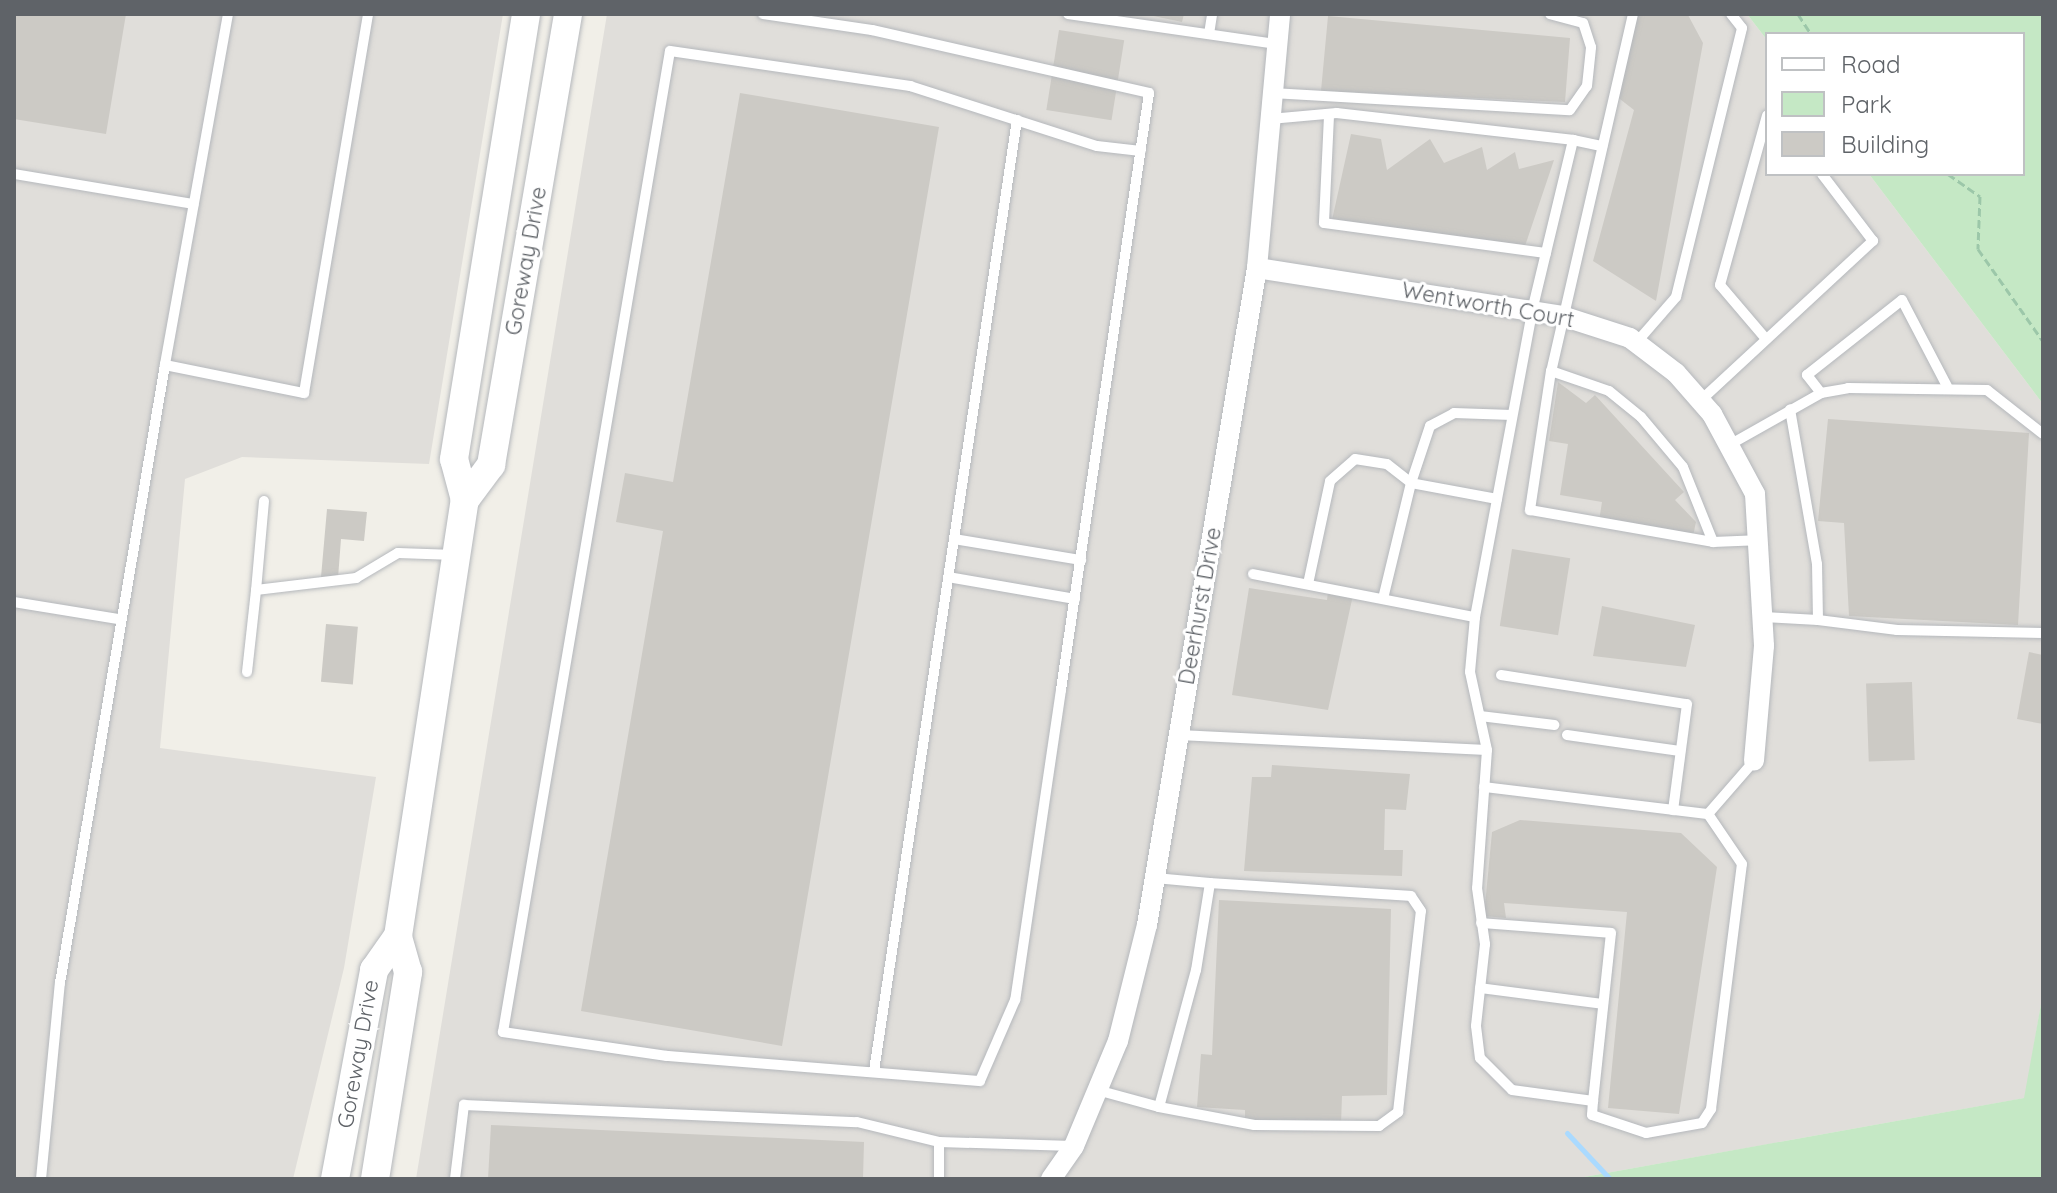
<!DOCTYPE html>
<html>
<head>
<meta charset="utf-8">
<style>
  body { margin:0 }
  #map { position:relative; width:2057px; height:1193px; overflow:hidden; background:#f1efe8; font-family:Quicksand,sans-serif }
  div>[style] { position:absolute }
  .industrial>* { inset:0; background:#e0deda }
  .green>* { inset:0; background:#c5e8c5 }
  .stream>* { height:5px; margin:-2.5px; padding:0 2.5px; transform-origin:2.5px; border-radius:2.5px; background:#aadaff }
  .building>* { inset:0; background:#cccac5; transform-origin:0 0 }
  .path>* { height:3px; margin-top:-1.5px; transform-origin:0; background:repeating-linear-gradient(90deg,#9cc7a9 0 8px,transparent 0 12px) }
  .roads { filter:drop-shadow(0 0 2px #b5b8bc) drop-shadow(0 0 2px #b5b8bc) }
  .service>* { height:10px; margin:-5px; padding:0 5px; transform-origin:5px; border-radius:5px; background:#fff }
  .minor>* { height:20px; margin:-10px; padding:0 10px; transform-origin:10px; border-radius:10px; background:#fff }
  .secondary>* { height:28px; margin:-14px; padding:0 14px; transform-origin:14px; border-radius:14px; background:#fff }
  span { translate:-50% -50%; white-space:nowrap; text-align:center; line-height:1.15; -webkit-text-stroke:6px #fff; paint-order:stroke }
  .street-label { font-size:22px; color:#5f6368 }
  .frame { position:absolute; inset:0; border:16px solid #5f6368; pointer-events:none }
  .legend { position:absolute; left:1765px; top:32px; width:260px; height:144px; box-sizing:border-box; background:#fff; border:2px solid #bfc1c3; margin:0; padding:10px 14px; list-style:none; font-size:24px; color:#5f6368 }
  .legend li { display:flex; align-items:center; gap:16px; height:40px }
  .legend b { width:40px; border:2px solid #bfc1c3 }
</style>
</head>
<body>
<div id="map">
  <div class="industrial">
    <i style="clip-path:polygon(14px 14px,503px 14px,429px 464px,242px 457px,185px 479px,160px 748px,376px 777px,344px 968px,293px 1179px,14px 1179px)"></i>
    <i style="clip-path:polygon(607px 14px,1747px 14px,1767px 40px,1767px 174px,1869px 174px,2043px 404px,2043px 993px,2025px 1098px,1573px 1179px,416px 1179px)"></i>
  </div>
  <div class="green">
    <i style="clip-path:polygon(1747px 14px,2043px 14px,2043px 404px,1869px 174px,2023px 174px,2023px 34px,1767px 34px,1767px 40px)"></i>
    <i style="clip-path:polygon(2043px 993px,2043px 1179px,1573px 1179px,2024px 1098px)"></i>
  </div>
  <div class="stream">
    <i style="left:1567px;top:1133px;width:63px;rotate:46.9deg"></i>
  </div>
  <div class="building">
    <i style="clip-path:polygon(14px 14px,126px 14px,106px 134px,14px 119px)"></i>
    <i style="clip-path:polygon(1144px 14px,1184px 14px,1182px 22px)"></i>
    <i style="clip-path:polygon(1637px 14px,1688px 15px,1703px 43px,1656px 301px,1593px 261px,1634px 110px,1616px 96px)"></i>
    <i style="clip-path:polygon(1328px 16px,1570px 38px,1565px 102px,1321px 91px)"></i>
    <i style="left:1059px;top:30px;width:66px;height:81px;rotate:9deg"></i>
    <i style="clip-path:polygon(740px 93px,939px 127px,782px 1046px,581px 1011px,663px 531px,616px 522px,625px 473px,673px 482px)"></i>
    <i style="clip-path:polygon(1351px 134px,1381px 139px,1387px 170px,1430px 139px,1444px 163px,1482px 147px,1487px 170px,1515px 152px,1519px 169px,1554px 160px,1525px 246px,1332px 220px)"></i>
    <i style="clip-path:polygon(1558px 382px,1586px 403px,1595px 395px,1684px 492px,1675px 500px,1696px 522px,1693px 536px,1599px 521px,1602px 502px,1560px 495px,1568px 444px,1549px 441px)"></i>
    <i style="clip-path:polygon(1828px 419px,2029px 433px,2018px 625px,1849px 616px,1844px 523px,1818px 521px)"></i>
    <i style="clip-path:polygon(327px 509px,367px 512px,364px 541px,341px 539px,338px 578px,321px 577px)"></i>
    <i style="left:1512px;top:549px;width:59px;height:78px;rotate:9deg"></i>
    <i style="clip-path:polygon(1249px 588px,1327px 600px,1328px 591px,1353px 595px,1328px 710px,1232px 695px)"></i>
    <i style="clip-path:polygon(1602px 606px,1695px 625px,1686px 667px,1593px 656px)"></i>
    <i style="left:326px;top:624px;width:32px;height:58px;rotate:5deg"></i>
    <i style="clip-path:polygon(2029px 652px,2043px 655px,2043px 724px,2017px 719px)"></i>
    <i style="left:1912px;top:682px;width:78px;height:46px;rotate:88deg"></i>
    <i style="clip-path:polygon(1272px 765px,1410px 774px,1406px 810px,1385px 809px,1384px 850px,1403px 850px,1402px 876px,1244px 871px,1252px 777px,1271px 777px)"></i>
    <i style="clip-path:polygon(1520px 820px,1681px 833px,1717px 867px,1679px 1114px,1608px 1108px,1627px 912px,1504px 903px,1506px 918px,1484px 916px,1492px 832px)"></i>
    <i style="clip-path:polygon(1219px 900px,1391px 909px,1387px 1095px,1342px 1096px,1341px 1124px,1245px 1120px,1245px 1110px,1197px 1107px,1201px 1054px,1212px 1055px)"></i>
    <i style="clip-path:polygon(491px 1125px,864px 1142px,863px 1179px,488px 1179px)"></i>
  </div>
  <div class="path">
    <i style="left:1798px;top:14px;width:24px;rotate:57deg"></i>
    <i style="left:1948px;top:174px;width:39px;rotate:35deg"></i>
    <i style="left:1980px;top:196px;width:53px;rotate:92.2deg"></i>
    <i style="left:1978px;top:249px;width:113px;rotate:54.8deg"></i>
  </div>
  <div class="roads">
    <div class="service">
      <i style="left:228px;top:14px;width:357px;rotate:100.2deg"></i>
      <i style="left:165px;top:365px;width:142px;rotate:11.4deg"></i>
      <i style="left:304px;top:393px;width:384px;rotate:-80.4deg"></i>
      <i style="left:763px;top:14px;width:110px;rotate:8.4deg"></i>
      <i style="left:872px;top:30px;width:284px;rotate:12.8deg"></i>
      <i style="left:1149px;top:93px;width:603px;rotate:98.39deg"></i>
      <i style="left:1061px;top:690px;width:313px;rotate:98.4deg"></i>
      <i style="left:1015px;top:1000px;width:88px;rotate:113.4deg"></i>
      <i style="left:980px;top:1081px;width:314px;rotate:-175.4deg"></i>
      <i style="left:667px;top:1056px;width:166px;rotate:-171.7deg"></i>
      <i style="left:503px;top:1032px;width:995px;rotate:-80.34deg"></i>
      <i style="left:670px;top:51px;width:243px;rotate:8.3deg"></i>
      <i style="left:910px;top:86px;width:196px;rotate:17.8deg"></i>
      <i style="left:1097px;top:146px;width:44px;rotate:6.5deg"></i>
      <i style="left:1068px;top:14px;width:211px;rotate:8.2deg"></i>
      <i style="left:1633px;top:14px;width:366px;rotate:102.9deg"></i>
      <i style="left:1551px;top:371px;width:61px;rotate:19deg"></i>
      <i style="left:1609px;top:391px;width:41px;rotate:39.1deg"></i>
      <i style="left:1641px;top:417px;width:65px;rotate:50deg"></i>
      <i style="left:1683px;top:467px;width:81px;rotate:68.2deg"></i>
      <i style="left:1713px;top:542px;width:49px;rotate:-2.3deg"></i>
      <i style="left:1209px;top:34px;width:20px;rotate:-81deg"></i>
      <i style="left:1272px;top:93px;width:298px;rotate:3.3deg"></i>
      <i style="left:1570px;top:110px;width:29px;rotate:-55deg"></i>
      <i style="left:1587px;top:86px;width:39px;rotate:-84deg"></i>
      <i style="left:1591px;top:47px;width:25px;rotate:-108deg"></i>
      <i style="left:1583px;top:23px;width:34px;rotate:-165deg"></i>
      <i style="left:1329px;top:116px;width:107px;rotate:92.7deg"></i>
      <i style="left:1324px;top:223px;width:224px;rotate:7.7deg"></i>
      <i style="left:1270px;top:119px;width:67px;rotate:-5.1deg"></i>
      <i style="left:1337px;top:113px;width:238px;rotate:6.5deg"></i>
      <i style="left:14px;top:174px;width:182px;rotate:9.5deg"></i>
      <i style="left:1766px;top:339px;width:71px;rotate:-130.4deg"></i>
      <i style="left:1720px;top:285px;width:176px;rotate:-74.5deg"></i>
      <i style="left:1636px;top:343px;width:61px;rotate:-49deg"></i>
      <i style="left:1676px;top:297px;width:277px;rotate:-76.2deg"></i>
      <i style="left:1742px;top:28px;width:18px;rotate:-128deg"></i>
      <i style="left:1551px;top:371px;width:141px;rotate:98.6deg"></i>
      <i style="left:1530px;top:510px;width:186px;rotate:9.9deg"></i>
      <i style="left:1821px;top:393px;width:23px;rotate:-128deg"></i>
      <i style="left:1807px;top:375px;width:121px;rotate:-38.3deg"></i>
      <i style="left:1902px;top:300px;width:97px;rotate:62.4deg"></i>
      <i style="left:1700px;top:401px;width:236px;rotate:-42.8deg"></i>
      <i style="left:1873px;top:241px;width:84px;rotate:-127.3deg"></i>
      <i style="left:1731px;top:444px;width:103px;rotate:-29.5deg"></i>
      <i style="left:1821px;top:393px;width:27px;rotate:-10deg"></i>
      <i style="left:1848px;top:388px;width:139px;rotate:0.8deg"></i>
      <i style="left:1987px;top:390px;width:71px;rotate:38.2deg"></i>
      <i style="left:1497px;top:499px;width:87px;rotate:-169.5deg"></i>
      <i style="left:1411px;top:483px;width:60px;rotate:-71.6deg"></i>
      <i style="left:1430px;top:426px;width:27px;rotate:-28deg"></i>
      <i style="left:1454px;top:413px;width:58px;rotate:2deg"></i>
      <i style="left:264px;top:501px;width:89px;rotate:95.1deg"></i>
      <i style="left:256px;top:590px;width:101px;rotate:-6.8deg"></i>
      <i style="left:356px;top:578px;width:49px;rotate:-30.8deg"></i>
      <i style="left:398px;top:553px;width:57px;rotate:2deg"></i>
      <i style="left:954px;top:539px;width:129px;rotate:9.4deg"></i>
      <i style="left:1253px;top:574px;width:226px;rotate:11deg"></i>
      <i style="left:1475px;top:617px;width:55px;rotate:95.2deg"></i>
      <i style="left:1470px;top:672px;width:80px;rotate:77.7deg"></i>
      <i style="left:1487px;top:750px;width:138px;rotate:94.1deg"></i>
      <i style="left:1477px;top:888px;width:57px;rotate:81.9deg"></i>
      <i style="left:1485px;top:944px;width:82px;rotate:96.3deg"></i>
      <i style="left:1476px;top:1026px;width:32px;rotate:83deg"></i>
      <i style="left:1480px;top:1058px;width:45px;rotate:45deg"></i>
      <i style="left:1512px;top:1090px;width:82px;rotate:7.7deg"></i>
      <i style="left:1593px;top:1101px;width:14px;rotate:94deg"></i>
      <i style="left:1592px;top:1115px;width:57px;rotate:18.4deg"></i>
      <i style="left:1646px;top:1133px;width:57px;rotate:-10.1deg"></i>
      <i style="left:1702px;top:1123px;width:17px;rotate:-57deg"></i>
      <i style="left:1711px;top:1109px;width:247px;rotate:-82.8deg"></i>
      <i style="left:1742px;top:864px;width:60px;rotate:-124.2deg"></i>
      <i style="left:1708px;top:814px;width:70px;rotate:-49deg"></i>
      <i style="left:948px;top:577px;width:129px;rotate:9.8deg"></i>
      <i style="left:1308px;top:584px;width:105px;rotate:-77.9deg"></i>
      <i style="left:1330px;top:481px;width:33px;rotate:-41deg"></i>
      <i style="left:1355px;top:459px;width:32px;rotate:9deg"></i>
      <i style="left:1387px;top:464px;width:31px;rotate:38deg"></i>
      <i style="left:1411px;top:483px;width:119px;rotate:103.6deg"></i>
      <i style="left:14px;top:602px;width:105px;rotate:9.3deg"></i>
      <i style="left:1475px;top:617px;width:311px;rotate:-79.4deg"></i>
      <i style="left:1532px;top:311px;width:176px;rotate:-76.5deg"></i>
      <i style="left:1573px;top:140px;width:30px;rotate:12deg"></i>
      <i style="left:1764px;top:617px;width:54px;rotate:3.2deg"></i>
      <i style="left:1818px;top:620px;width:56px;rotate:-91deg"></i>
      <i style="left:1817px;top:564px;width:157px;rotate:-99.9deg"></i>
      <i style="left:1818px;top:620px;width:80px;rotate:7.2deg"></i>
      <i style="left:1897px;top:630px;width:146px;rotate:1.2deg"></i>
      <i style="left:247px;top:672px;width:82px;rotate:-83.7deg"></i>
      <i style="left:1501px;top:675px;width:188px;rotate:8.9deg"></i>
      <i style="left:1687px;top:704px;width:107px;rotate:97.5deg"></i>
      <i style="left:1480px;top:716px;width:75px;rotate:6.9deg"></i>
      <i style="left:1179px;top:735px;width:308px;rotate:2.8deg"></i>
      <i style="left:1567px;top:735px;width:114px;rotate:8.1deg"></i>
      <i style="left:1484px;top:787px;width:226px;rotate:6.9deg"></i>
      <i style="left:1155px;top:878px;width:55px;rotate:5.2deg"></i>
      <i style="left:1210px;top:883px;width:88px;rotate:99.1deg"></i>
      <i style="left:1196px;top:970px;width:142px;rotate:105.1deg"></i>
      <i style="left:1159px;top:1107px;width:97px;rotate:10.7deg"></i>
      <i style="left:1254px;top:1125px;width:125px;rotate:0.5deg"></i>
      <i style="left:1379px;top:1126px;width:24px;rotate:-36deg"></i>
      <i style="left:1398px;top:1112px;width:202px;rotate:-83.5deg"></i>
      <i style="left:1421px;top:911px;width:18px;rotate:-124deg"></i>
      <i style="left:1411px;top:896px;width:201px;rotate:-176.3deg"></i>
      <i style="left:1481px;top:923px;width:130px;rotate:4.4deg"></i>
      <i style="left:1611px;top:933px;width:169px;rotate:96.1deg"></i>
      <i style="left:1480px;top:988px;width:124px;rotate:7.4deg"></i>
      <i style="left:874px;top:1071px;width:962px;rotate:-81.45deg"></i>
      <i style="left:1097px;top:1090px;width:64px;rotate:15.3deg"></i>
      <i style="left:41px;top:1179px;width:197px;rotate:-84.5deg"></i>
      <i style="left:60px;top:983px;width:627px;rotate:-80.36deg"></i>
      <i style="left:455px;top:1179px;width:75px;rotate:-83.1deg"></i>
      <i style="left:464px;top:1105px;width:393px;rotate:2.5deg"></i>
      <i style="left:857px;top:1122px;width:84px;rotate:13.7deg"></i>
      <i style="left:939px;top:1142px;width:134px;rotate:1.7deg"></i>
      <i style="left:939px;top:1179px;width:37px;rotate:-90deg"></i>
    </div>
    <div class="minor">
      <i style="left:1257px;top:268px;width:309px;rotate:8.9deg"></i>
      <i style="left:1562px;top:316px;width:71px;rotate:17.9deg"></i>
      <i style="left:1630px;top:338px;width:58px;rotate:37.3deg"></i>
      <i style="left:1676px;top:373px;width:55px;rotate:48.7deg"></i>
      <i style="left:1712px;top:414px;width:91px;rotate:61.7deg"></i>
      <i style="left:1755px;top:494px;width:152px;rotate:86.6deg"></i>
      <i style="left:1764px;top:646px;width:115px;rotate:95deg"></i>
      <i style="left:1051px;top:1179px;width:40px;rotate:-55.1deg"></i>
      <i style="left:1074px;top:1146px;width:114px;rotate:-67.3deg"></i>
      <i style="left:1118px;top:1041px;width:120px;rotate:-76deg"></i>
      <i style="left:1147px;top:925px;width:666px;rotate:-80.5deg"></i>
      <i style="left:1257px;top:268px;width:255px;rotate:-84.8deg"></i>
    </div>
    <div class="secondary">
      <i style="left:465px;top:500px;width:44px;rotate:-53.4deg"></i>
      <i style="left:491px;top:465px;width:458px;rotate:-80.3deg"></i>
      <i style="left:335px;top:1179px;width:213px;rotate:-79.4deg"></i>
      <i style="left:374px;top:970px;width:42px;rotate:-54.8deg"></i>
      <i style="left:375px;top:1179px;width:210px;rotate:-80.9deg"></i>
      <i style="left:408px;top:972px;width:37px;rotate:-106deg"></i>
      <i style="left:398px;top:936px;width:441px;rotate:-81.3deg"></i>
      <i style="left:465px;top:500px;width:42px;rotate:-105deg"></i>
      <i style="left:454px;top:459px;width:451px;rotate:-80.8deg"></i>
    </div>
  </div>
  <div class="street-label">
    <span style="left:526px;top:261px;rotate:-80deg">Goreway Drive</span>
    <span style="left:1488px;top:305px;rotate:10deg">Wentworth Court</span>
    <span style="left:1200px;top:606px;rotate:-80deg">Deerhurst Drive</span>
    <span style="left:358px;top:1054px;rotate:-80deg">Goreway Drive</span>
  </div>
  <div class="frame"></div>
  <ul class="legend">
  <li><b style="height:10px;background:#fff"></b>Road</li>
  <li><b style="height:22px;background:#c5e8c5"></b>Park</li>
  <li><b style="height:22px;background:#cccac5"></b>Building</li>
  </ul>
</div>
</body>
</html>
